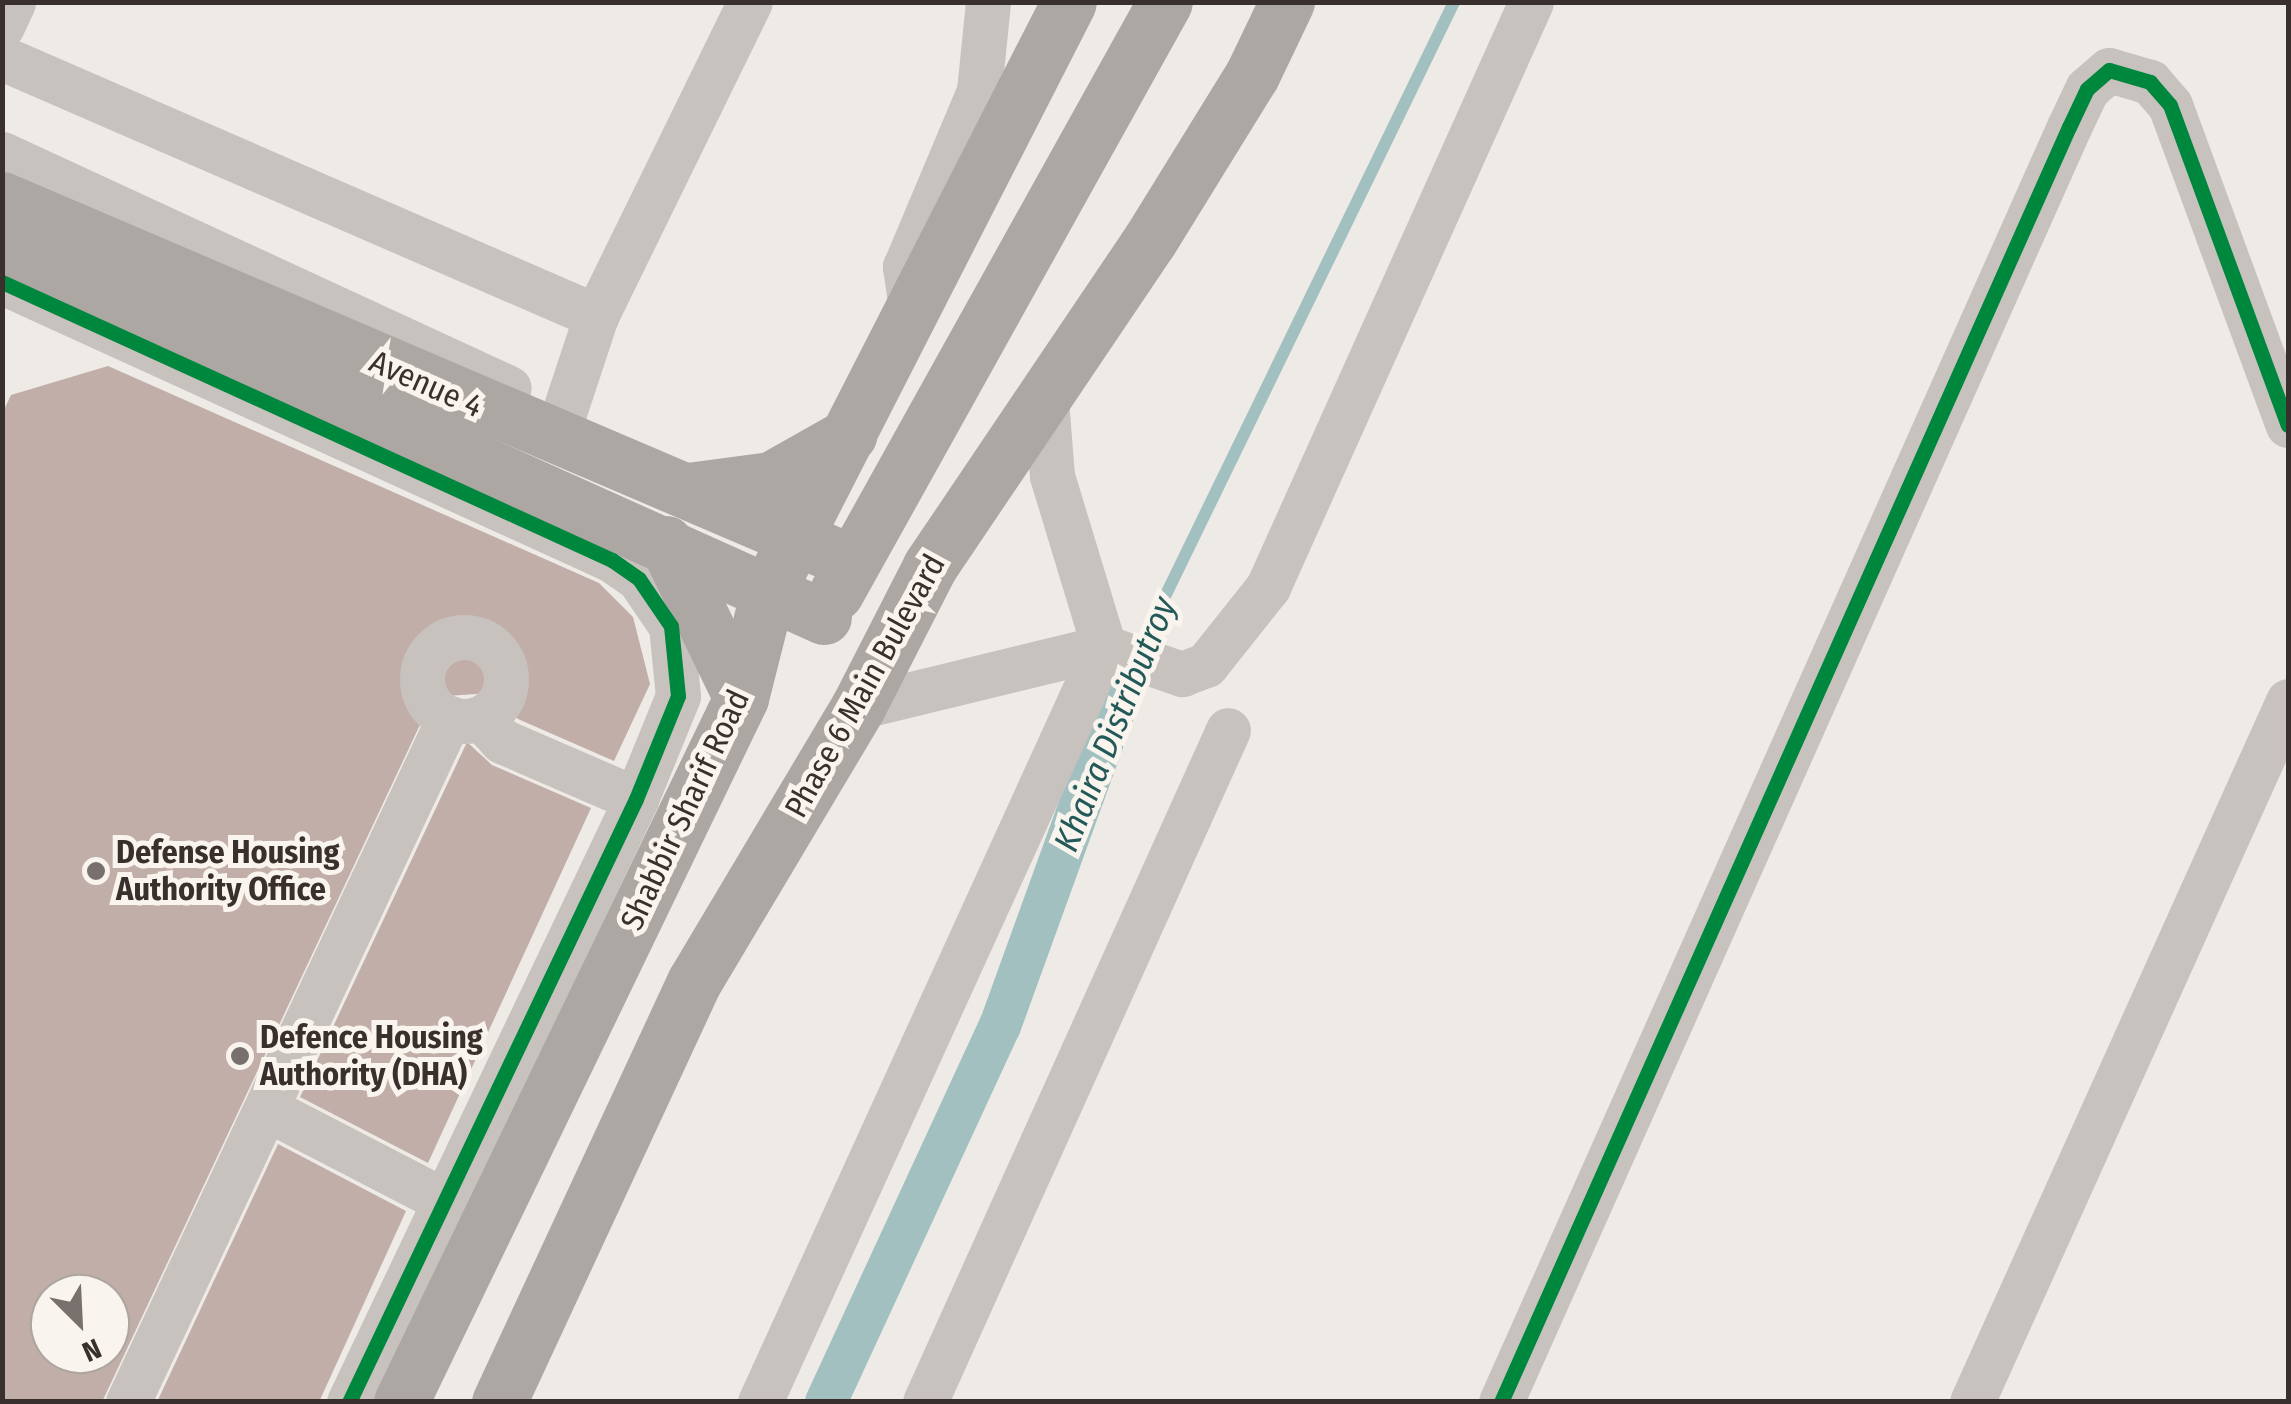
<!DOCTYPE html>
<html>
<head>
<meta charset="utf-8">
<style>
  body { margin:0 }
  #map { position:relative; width:2291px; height:1404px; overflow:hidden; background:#eeeae6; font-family:"Fira Sans Condensed",sans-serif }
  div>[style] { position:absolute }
  .stream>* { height:12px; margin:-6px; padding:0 6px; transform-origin:6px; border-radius:6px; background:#a2c0bf }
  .canal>* { height:42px; margin:-21px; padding:0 21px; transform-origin:21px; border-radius:21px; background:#a2c0bf }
  .building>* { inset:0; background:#c1aea8 }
  .minor>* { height:45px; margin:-22.5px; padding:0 22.5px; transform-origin:22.5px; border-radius:22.5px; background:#c8c2be }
  .minor>.ring { margin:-22.5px; padding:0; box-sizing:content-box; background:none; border:45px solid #c8c2be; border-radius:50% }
  .major>* { height:55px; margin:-27.5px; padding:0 27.5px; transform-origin:27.5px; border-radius:27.5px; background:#ada7a3 }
  .cycleway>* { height:15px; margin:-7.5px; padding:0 7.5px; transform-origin:7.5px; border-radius:7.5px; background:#00873e }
  .dots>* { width:28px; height:28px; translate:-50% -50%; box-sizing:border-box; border:5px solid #faf4ee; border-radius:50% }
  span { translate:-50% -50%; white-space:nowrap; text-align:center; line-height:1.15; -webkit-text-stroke:10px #faf4ee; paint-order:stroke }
  .street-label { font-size:32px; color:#392f2c }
  .poi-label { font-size:32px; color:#392f2c; font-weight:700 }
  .left { translate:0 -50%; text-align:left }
  .water-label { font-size:35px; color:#235959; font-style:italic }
  .frame { position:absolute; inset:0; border:5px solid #392f2c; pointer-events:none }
  .north { position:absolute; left:30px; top:1274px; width:100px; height:100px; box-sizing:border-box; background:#faf4ee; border:2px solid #ada5a0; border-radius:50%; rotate:156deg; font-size:28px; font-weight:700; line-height:40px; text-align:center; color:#392f2c }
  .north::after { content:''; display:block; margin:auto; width:35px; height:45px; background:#78706d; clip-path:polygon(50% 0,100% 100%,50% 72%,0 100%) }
</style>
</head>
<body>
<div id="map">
  <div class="stream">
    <i style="left:1138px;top:652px;width:723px;rotate:-64.07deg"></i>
  </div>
  <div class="canal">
    <i style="left:826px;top:1402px;width:414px;rotate:-65.2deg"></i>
    <i style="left:1000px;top:1026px;width:376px;rotate:-70.1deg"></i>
  </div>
  <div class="building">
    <i style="clip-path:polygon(evenodd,108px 366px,599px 583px,633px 617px,650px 684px,614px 761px,518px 719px,490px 693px,433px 697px,102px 1402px,2px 1402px,2px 414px,11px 395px,108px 366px,50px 1294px,110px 1294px,110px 1354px,50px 1354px,50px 1294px)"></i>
    <i style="clip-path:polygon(467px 742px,492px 765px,591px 808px,428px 1163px,300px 1097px)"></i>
    <i style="clip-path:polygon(278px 1144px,406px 1211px,319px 1402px,157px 1402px)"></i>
  </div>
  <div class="minor">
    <i style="left:2px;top:26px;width:26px;rotate:-65deg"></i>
    <i style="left:2px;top:58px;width:648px;rotate:23.48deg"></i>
    <i style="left:596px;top:316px;width:102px;rotate:108.3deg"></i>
    <i style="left:2px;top:154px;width:558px;rotate:24.78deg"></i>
    <i style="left:2px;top:282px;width:670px;rotate:24.5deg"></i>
    <i style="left:612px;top:560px;width:33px;rotate:35deg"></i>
    <i style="left:639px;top:579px;width:57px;rotate:55.8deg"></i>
    <i style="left:671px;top:626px;width:70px;rotate:84.3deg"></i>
    <i style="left:678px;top:696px;width:111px;rotate:112.2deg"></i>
    <i style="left:636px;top:799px;width:668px;rotate:115.45deg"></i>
    <i style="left:912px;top:314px;width:48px;rotate:-98.5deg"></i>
    <i style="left:905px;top:267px;width:191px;rotate:-67.2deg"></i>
    <i style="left:979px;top:91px;width:89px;rotate:-84.2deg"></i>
    <i style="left:596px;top:316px;width:350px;rotate:-63.9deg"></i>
    <i style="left:1045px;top:387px;width:89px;rotate:85.5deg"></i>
    <i style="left:1052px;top:476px;width:179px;rotate:73.1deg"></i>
    <i style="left:1104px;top:647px;width:83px;rotate:19.1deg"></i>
    <i style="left:1182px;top:674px;width:26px;rotate:-21deg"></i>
    <i style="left:1206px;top:665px;width:100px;rotate:-51.5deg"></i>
    <i style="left:1268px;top:587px;width:641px;rotate:-65.79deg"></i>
    <i class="ring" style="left:422px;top:637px;width:39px;height:39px"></i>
    <i style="left:858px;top:707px;width:253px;rotate:-13.7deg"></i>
    <i style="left:481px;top:718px;width:31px;rotate:48deg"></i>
    <i style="left:502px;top:741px;width:146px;rotate:23.4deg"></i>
    <i style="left:271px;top:1111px;width:224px;rotate:27.4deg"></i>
    <i style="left:128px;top:1402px;width:756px;rotate:-64.86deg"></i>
    <i style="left:760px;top:1402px;width:830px;rotate:-65.5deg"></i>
    <i style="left:925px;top:1402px;width:737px;rotate:-65.73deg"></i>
    <i style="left:1501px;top:1402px;width:1396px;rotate:-65.99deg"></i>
    <i style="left:2069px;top:127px;width:42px;rotate:-64.7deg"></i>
    <i style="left:2087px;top:89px;width:29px;rotate:-41deg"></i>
    <i style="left:2109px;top:70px;width:43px;rotate:16.3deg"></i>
    <i style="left:2150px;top:82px;width:30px;rotate:49deg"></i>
    <i style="left:2170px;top:105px;width:341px;rotate:69.8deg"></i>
    <i style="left:1972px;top:1402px;width:769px;rotate:-65.73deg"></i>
  </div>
  <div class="major">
    <i style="left:2px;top:199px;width:924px;rotate:23.13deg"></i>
    <i style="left:2px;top:248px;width:901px;rotate:24.18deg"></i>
    <i style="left:688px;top:490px;width:84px;rotate:-7.5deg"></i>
    <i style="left:771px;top:479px;width:90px;rotate:-29.4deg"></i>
    <i style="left:666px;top:543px;width:172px;rotate:64.2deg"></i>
    <i style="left:836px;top:593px;width:676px;rotate:-60.9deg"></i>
    <i style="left:401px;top:1402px;width:782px;rotate:-64.22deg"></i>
    <i style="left:741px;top:698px;width:110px;rotate:-75.8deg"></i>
    <i style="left:768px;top:591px;width:661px;rotate:-62.93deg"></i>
    <i style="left:499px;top:1402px;width:463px;rotate:-65.1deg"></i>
    <i style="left:694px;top:982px;width:320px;rotate:-59.2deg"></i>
    <i style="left:858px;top:707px;width:158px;rotate:-62.9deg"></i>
    <i style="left:930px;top:566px;width:393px;rotate:-56deg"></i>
    <i style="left:1150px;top:240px;width:194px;rotate:-58.3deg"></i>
    <i style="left:1252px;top:75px;width:81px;rotate:-64.4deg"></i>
  </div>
  <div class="cycleway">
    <i style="left:2px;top:282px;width:670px;rotate:24.5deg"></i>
    <i style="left:612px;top:560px;width:33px;rotate:35deg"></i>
    <i style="left:639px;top:579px;width:57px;rotate:55.8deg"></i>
    <i style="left:671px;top:626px;width:70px;rotate:84.3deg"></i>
    <i style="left:678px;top:696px;width:111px;rotate:112.2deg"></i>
    <i style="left:636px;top:799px;width:668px;rotate:115.45deg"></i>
    <i style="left:1501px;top:1402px;width:1396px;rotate:-65.99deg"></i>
    <i style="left:2069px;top:127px;width:42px;rotate:-64.7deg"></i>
    <i style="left:2087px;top:89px;width:29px;rotate:-41deg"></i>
    <i style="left:2109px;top:70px;width:43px;rotate:16.3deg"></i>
    <i style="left:2150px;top:82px;width:30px;rotate:49deg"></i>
    <i style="left:2170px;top:105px;width:341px;rotate:69.8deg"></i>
  </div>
  <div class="dots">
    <i style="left:96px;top:871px;background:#78706d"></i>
    <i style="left:240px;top:1056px;background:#78706d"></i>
  </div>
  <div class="street-label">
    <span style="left:426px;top:384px;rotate:24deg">Avenue 4</span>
    <span style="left:865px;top:686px;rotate:-61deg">Phase 6 Main Bulevard</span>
    <span style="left:685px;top:810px;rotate:-65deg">Shabbir Sharif Road</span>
  </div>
  <div class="poi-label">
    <span class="left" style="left:116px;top:871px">Defense Housing<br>Authority Office</span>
    <span class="left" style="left:260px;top:1056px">Defence Housing<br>Authority (DHA)</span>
  </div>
  <div class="water-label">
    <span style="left:1115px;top:724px;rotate:-68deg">Khaira Distributroy</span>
  </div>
  <div class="frame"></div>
  <div class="north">N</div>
</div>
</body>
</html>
